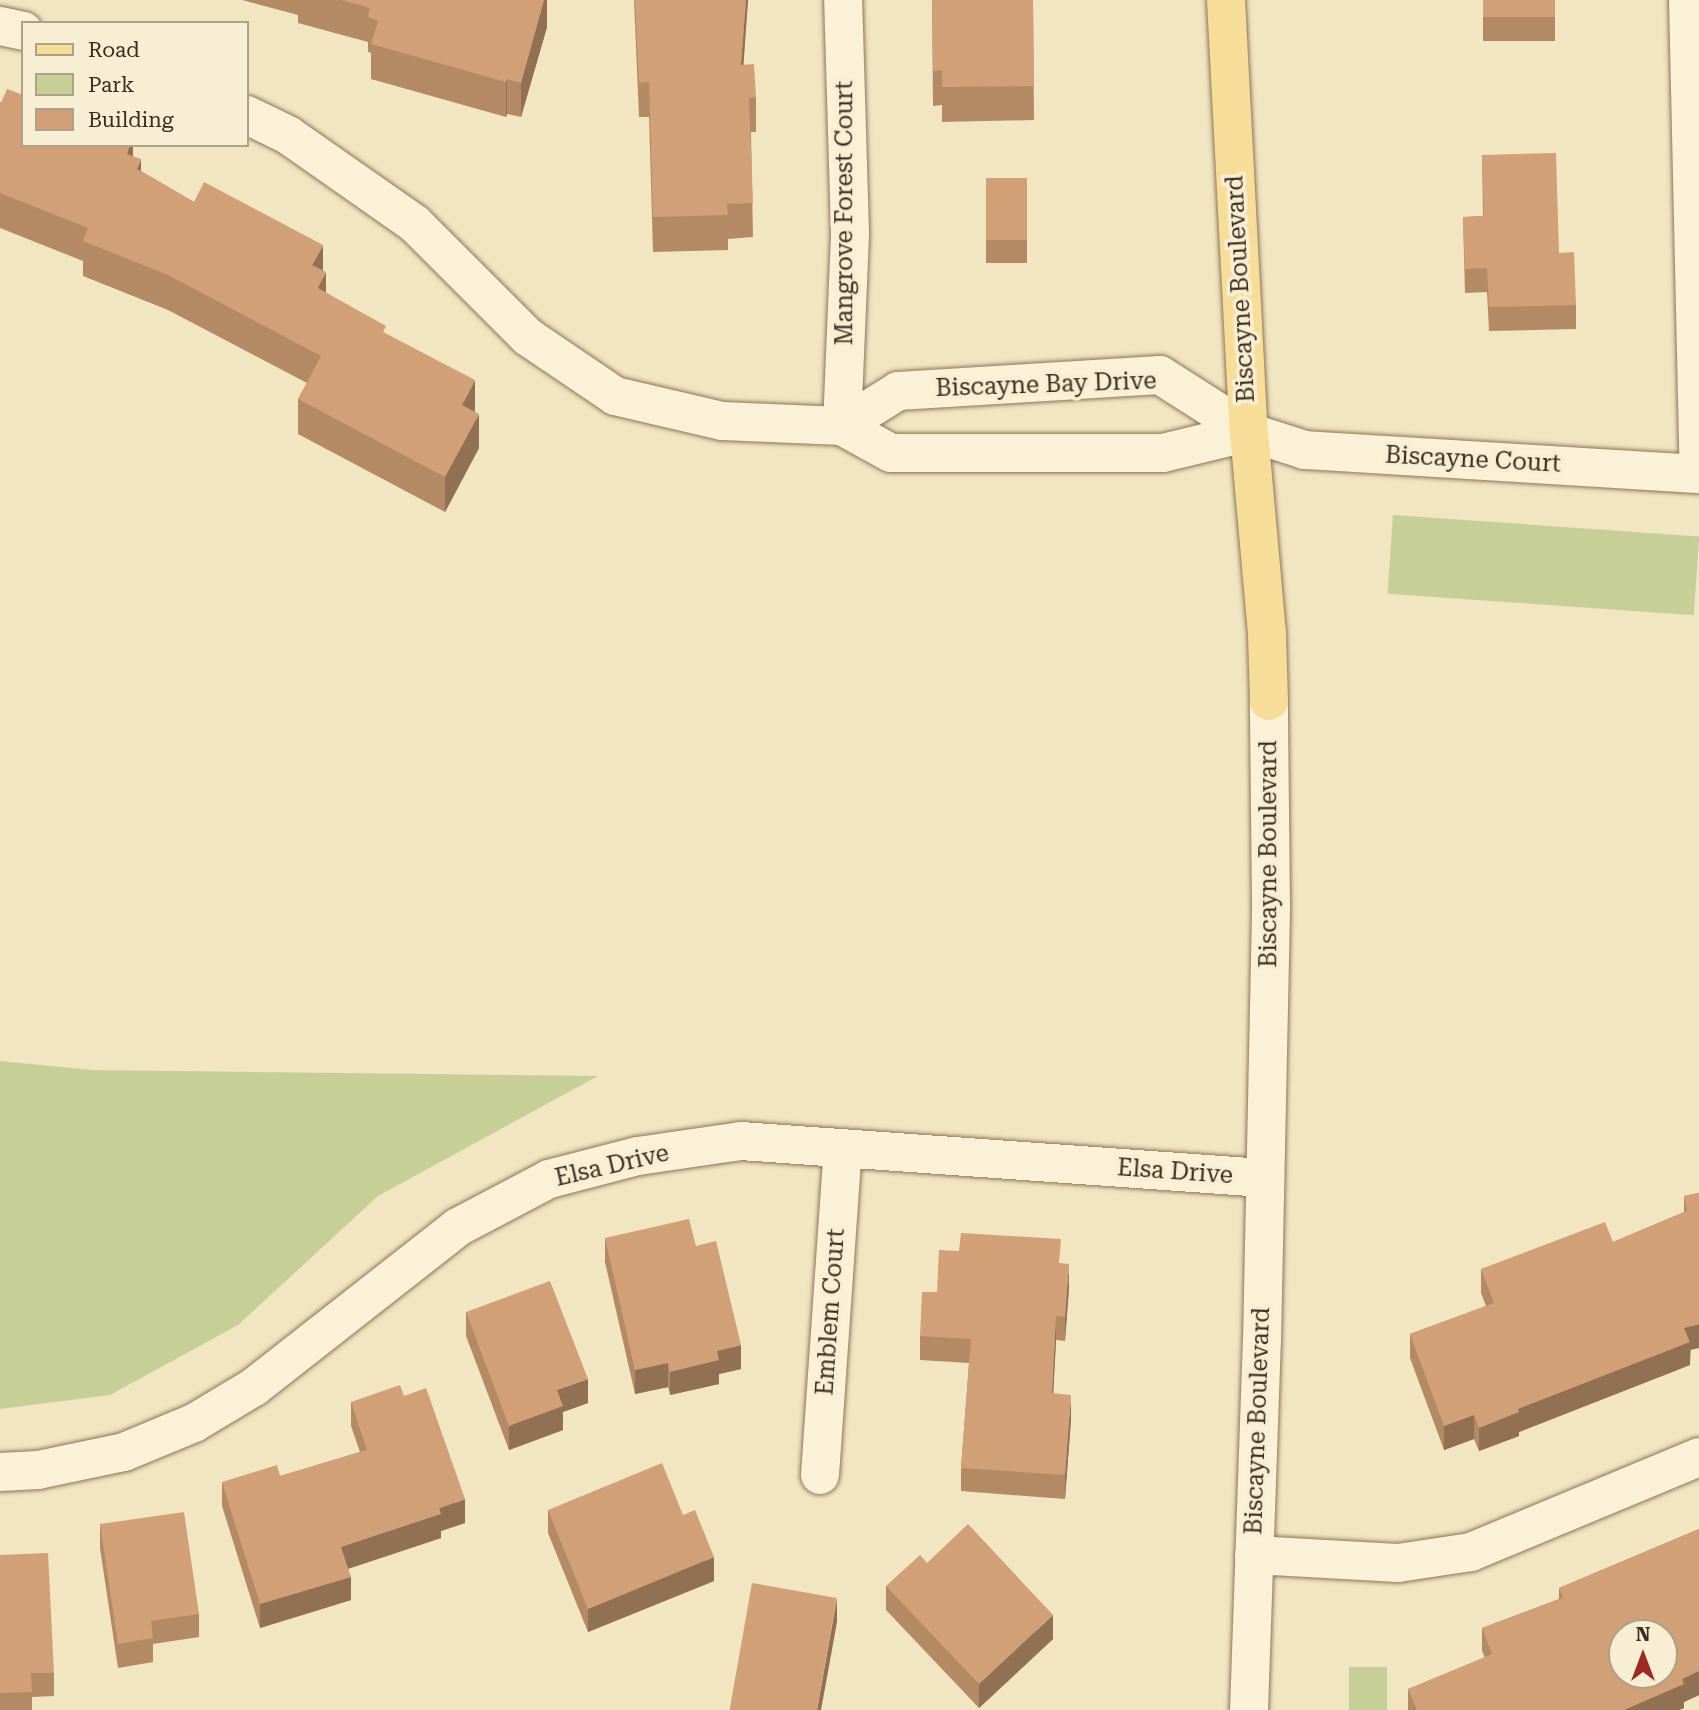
<!DOCTYPE html>
<html>
<head>
<meta charset="utf-8">
<style>
  body { margin:0 }
  #map { position:relative; width:1699px; height:1710px; overflow:hidden; background:#f1e5c2; font-family:"Roboto Serif",serif }
  div>[style] { position:absolute }
  .green>* { inset:0; background:#c6d096; transform-origin:0 0 }
  .roads { filter:drop-shadow(0 0 2px #8c7658) drop-shadow(0 0 2px #8c7658) }
  .minor>* { height:38px; margin:-19px; padding:0 19px; transform-origin:19px; border-radius:19px; background:#fbf1d6 }
  .major>* { height:38px; margin:-19px; padding:0 19px; transform-origin:19px; border-radius:19px; background:#f6dd98 }
  .wall>* { inset:0; background:#b48a65; transform-origin:0 0 }
  .shaded-wall>* { inset:0; background:#927053 }
  .building>* { inset:0; background:#d1a076; transform-origin:0 0 }
  span { translate:-50% -50%; white-space:nowrap; text-align:center; line-height:1.15; -webkit-text-stroke:7px #f8eed3; paint-order:stroke }
  .street-label { font-size:24px; color:#3b2d1d }
  .legend { position:absolute; left:21px; top:21px; width:228px; height:126px; box-sizing:border-box; background:#f8eed3; border:2px solid #aca18a; margin:0; padding:9px 12px; list-style:none; font-size:21px; color:#3b2d1d }
  .legend li { display:flex; align-items:center; gap:14px; height:35px }
  .legend b { width:35px; border:2px solid #aca18a }
  .north { position:absolute; left:1608px; top:1619px; width:70px; height:70px; box-sizing:border-box; background:#f8eed3; border:2px solid #aca18a; border-radius:50%; rotate:0deg; font-size:19px; font-weight:700; line-height:28px; text-align:center; color:#3b2d1d }
  .north::after { content:''; display:block; margin:auto; width:24px; height:32px; background:#9f2924; clip-path:polygon(50% 0,100% 100%,50% 72%,0 100%) }
</style>
</head>
<body>
<div id="map">
  <div class="green">
    <i style="left:1393px;top:515px;width:307px;height:79px;rotate:4deg"></i>
    <i style="clip-path:polygon(0 1061px,91px 1070px,598px 1076px,378px 1196px,238px 1325px,110px 1395px,0 1409px)"></i>
    <i style="left:1349px;top:1667px;width:38px;height:43px"></i>
  </div>
  <div class="roads">
    <div class="minor">
      <i style="left:1688px;top:0;width:471px;rotate:88.7deg"></i>
      <i style="left:0;top:26px;width:24px;rotate:12deg"></i>
      <i style="left:247px;top:115px;width:46px;rotate:26deg"></i>
      <i style="left:288px;top:135px;width:155px;rotate:35deg"></i>
      <i style="left:415px;top:224px;width:160px;rotate:45deg"></i>
      <i style="left:528px;top:337px;width:105px;rotate:34.1deg"></i>
      <i style="left:615px;top:396px;width:110px;rotate:13.2deg"></i>
      <i style="left:722px;top:421px;width:120px;rotate:2.4deg"></i>
      <i style="left:842px;top:426px;width:56px;rotate:28.9deg"></i>
      <i style="left:891px;top:453px;width:272px"></i>
      <i style="left:1163px;top:453px;width:89px;rotate:-13.7deg"></i>
      <i style="left:842px;top:426px;width:66px;rotate:-32deg"></i>
      <i style="left:898px;top:391px;width:262px;rotate:-3.5deg"></i>
      <i style="left:1160px;top:375px;width:106px;rotate:32.6deg"></i>
      <i style="left:1249px;top:432px;width:59px;rotate:17.8deg"></i>
      <i style="left:1305px;top:450px;width:395px;rotate:3.5deg"></i>
      <i style="left:842px;top:426px;width:194px;rotate:-87.6deg"></i>
      <i style="left:850px;top:232px;width:232px;rotate:-91.7deg"></i>
      <i style="left:0;top:1472px;width:38px;rotate:-3deg"></i>
      <i style="left:38px;top:1470px;width:88px;rotate:-11.8deg"></i>
      <i style="left:124px;top:1452px;width:76px;rotate:-22.5deg"></i>
      <i style="left:194px;top:1423px;width:70px;rotate:-31deg"></i>
      <i style="left:254px;top:1387px;width:259px;rotate:-38.1deg"></i>
      <i style="left:458px;top:1227px;width:103px;rotate:-27.8deg"></i>
      <i style="left:549px;top:1179px;width:92px;rotate:-14.5deg"></i>
      <i style="left:638px;top:1156px;width:104px;rotate:-8.3deg"></i>
      <i style="left:741px;top:1141px;width:524px;rotate:4.05deg"></i>
      <i style="left:820px;top:1475px;width:327px;rotate:-86deg"></i>
      <i style="left:1254px;top:1555px;width:144px;rotate:3.2deg"></i>
      <i style="left:1398px;top:1563px;width:74px;rotate:-8.6deg"></i>
      <i style="left:1471px;top:1552px;width:247px;rotate:-22.6deg"></i>
      <i style="left:1249px;top:1710px;width:369px;rotate:-88deg"></i>
      <i style="left:1262px;top:1341px;width:435px;rotate:-88.8deg"></i>
      <i style="left:1271px;top:906px;width:205px;rotate:-90.6deg"></i>
    </div>
    <div class="major">
      <i style="left:1226px;top:0;width:433px;rotate:87deg"></i>
      <i style="left:1249px;top:432px;width:203px;rotate:84.9deg"></i>
      <i style="left:1267px;top:634px;width:67px;rotate:88.3deg"></i>
    </div>
  </div>
  <div class="wall">
    <i style="clip-path:polygon(242px 0,547px 0,547px 27px,521px 117px,507px 114px,506px 117px,371px 79px,371px 53px,368px 52px,368px 42px,298px 23px,298px 15px)"></i>
    <i style="clip-path:polygon(634px 0,748px 0,743px 65px,756px 97px,756px 132px,751px 132px,753px 237px,728px 239px,728px 250px,653px 252px,649px 117px,639px 117px)"></i>
    <i style="clip-path:polygon(932px 0,1033px 0,1034px 120px,942px 122px,942px 105px,933px 106px)"></i>
    <i style="left:1483px;top:0;width:72px;height:41px"></i>
    <i style="clip-path:polygon(0 102px,133px 145px,133px 156px,141px 171px,194px 202px,323px 271px,326px 293px,386px 334px,475px 411px,479px 448px,445px 512px,298px 434px,298px 399px,307px 383px,168px 310px,83px 276px,83px 261px,0 228px)"></i>
    <i style="clip-path:polygon(1482px 155px,1559px 253px,1576px 305px,1576px 329px,1489px 331px,1487px 292px,1465px 293px,1463px 217px,1483px 216px)"></i>
    <i style="left:986px;top:178px;width:41px;height:85px"></i>
    <i style="clip-path:polygon(1699px 1193px,1690px 1365px,1519px 1432px,1519px 1436px,1479px 1451px,1474px 1439px,1444px 1450px,1410px 1358px,1410px 1334px,1486px 1306px,1481px 1293px,1481px 1269px,1613px 1242px,1684px 1212px,1684px 1196px)"></i>
    <i style="clip-path:polygon(605px 1238px,696px 1246px,741px 1369px,719px 1374px,719px 1384px,670px 1395px,668px 1387px,635px 1394px,605px 1262px)"></i>
    <i style="clip-path:polygon(1061px 1263px,1069px 1288px,1065px 1341px,1056px 1340px,1053px 1393px,1071px 1419px,1065px 1499px,961px 1491px,961px 1468px,969px 1363px,920px 1360px,920px 1336px,937px 1292px)"></i>
    <i style="clip-path:polygon(466px 1312px,588px 1403px,563px 1412px,563px 1430px,509px 1450px,466px 1336px)"></i>
    <i style="clip-path:polygon(404px 1396px,465px 1523px,441px 1531px,441px 1538px,348px 1569px,351px 1600px,260px 1628px,222px 1506px,222px 1482px,280px 1476px,360px 1452px,351px 1426px,351px 1402px)"></i>
    <i style="clip-path:polygon(548px 1510px,683px 1515px,714px 1581px,588px 1632px,548px 1533px)"></i>
    <i style="clip-path:polygon(100px 1524px,199px 1614px,199px 1637px,153px 1644px,153px 1662px,118px 1668px,100px 1548px)"></i>
    <i style="clip-path:polygon(1699px 1529px,1699px 1695px,1684px 1702px,1684px 1708px,1679px 1710px,1408px 1710px,1408px 1689px,1485px 1658px,1482px 1651px,1482px 1628px,1559px 1599px,1559px 1588px)"></i>
    <i style="clip-path:polygon(0 1555px,54px 1673px,54px 1696px,32px 1697px,32px 1710px,0 1710px)"></i>
    <i style="clip-path:polygon(927px 1563px,1053px 1639px,979px 1708px,886px 1610px,886px 1586px)"></i>
  </div>
  <div class="shaded-wall">
    <i style="clip-path:polygon(544px 0,547px 0,547px 27px,521px 117px,521px 83px)"></i>
    <i style="clip-path:polygon(746px 0,748px 0,741px 100px,741px 65px)"></i>
    <i style="clip-path:polygon(507px 79px,507px 114px,506px 117px,506px 82px)"></i>
    <i style="clip-path:polygon(130px 145px,133px 145px,133px 173px,127px 154px)"></i>
    <i style="clip-path:polygon(141px 159px,141px 194px,137px 169px)"></i>
    <i style="clip-path:polygon(323px 245px,323px 278px,326px 272px,326px 307px,318px 323px,312px 265px)"></i>
    <i style="clip-path:polygon(475px 380px,475px 415px,462px 405px)"></i>
    <i style="clip-path:polygon(479px 414px,479px 448px,445px 512px,445px 477px)"></i>
    <i style="clip-path:polygon(1069px 1264px,1069px 1288px,1065px 1341px,1065px 1317px)"></i>
    <i style="clip-path:polygon(1056px 1316px,1056px 1340px,1052px 1417px,1052px 1393px)"></i>
    <i style="clip-path:polygon(1699px 1324px,1699px 1348px,1690px 1350px,1690px 1365px,1519px 1432px,1519px 1436px,1479px 1451px,1479px 1428px,1684px 1328px)"></i>
    <i style="clip-path:polygon(741px 1345px,741px 1369px,719px 1374px,719px 1384px,670px 1395px,670px 1372px,717px 1351px)"></i>
    <i style="clip-path:polygon(668px 1363px,668px 1387px,635px 1394px,635px 1370px)"></i>
    <i style="clip-path:polygon(588px 1379px,588px 1403px,563px 1412px,563px 1430px,509px 1450px,509px 1426px,557px 1390px)"></i>
    <i style="clip-path:polygon(1071px 1395px,1071px 1419px,1065px 1499px,1065px 1475px)"></i>
    <i style="clip-path:polygon(1474px 1415px,1474px 1439px,1444px 1450px,1444px 1426px)"></i>
    <i style="clip-path:polygon(465px 1499px,465px 1523px,441px 1531px,441px 1538px,341px 1571px,341px 1547px)"></i>
    <i style="clip-path:polygon(714px 1557px,714px 1581px,588px 1632px,588px 1609px)"></i>
    <i style="clip-path:polygon(351px 1577px,351px 1600px,260px 1628px,260px 1604px)"></i>
    <i style="clip-path:polygon(837px 1598px,837px 1622px,821px 1710px,817px 1710px)"></i>
    <i style="clip-path:polygon(1053px 1615px,1053px 1639px,979px 1708px,979px 1684px)"></i>
    <i style="clip-path:polygon(1699px 1671px,1699px 1695px,1684px 1702px,1684px 1708px,1679px 1710px,1624px 1710px,1682px 1679px)"></i>
  </div>
  <div class="building">
    <i style="clip-path:polygon(341px 0,544px 0,521px 83px,507px 79px,506px 82px,371px 44px,378px 21px,368px 17px,370px 8px)"></i>
    <i style="clip-path:polygon(635px 0,746px 0,741px 65px,754px 64px,756px 97px,749px 98px,753px 203px,727px 204px,728px 215px,653px 217px,649px 82px,639px 83px)"></i>
    <i style="clip-path:polygon(932px 0,1033px 0,1034px 86px,942px 87px,942px 70px,933px 71px)"></i>
    <i style="left:1483px;top:0;width:72px;height:17px"></i>
    <i style="clip-path:polygon(7px 89px,23px 95px,23px 145px,130px 145px,127px 154px,141px 159px,137px 169px,194px 202px,204px 182px,323px 245px,312px 265px,326px 272px,318px 288px,386px 326px,383px 332px,475px 380px,462px 405px,479px 414px,445px 477px,298px 399px,321px 356px,168px 275px,83px 241px,88px 228px,0 193px,0 102px,1px 103px)"></i>
    <i style="clip-path:polygon(1556px 153px,1559px 253px,1574px 252px,1576px 305px,1489px 307px,1487px 268px,1465px 269px,1463px 217px,1484px 216px,1482px 155px)"></i>
    <i style="left:986px;top:178px;width:41px;height:62px"></i>
    <i style="clip-path:polygon(1699px 1193px,1699px 1324px,1684px 1328px,1690px 1342px,1518px 1409px,1519px 1412px,1479px 1428px,1474px 1415px,1444px 1426px,1410px 1334px,1494px 1303px,1481px 1269px,1605px 1222px,1613px 1242px,1687px 1211px,1684px 1196px)"></i>
    <i style="clip-path:polygon(689px 1219px,696px 1246px,716px 1241px,741px 1345px,717px 1351px,719px 1360px,670px 1372px,668px 1363px,635px 1370px,605px 1238px)"></i>
    <i style="clip-path:polygon(961px 1233px,1061px 1239px,1059px 1263px,1069px 1264px,1065px 1317px,1056px 1316px,1052px 1393px,1071px 1395px,1065px 1475px,961px 1468px,971px 1339px,920px 1336px,922px 1292px,937px 1292px,939px 1250px,959px 1251px)"></i>
    <i style="clip-path:polygon(550px 1281px,588px 1379px,557px 1390px,563px 1406px,509px 1426px,466px 1312px)"></i>
    <i style="clip-path:polygon(400px 1385px,404px 1396px,426px 1388px,465px 1499px,439px 1508px,441px 1514px,341px 1547px,351px 1577px,260px 1604px,222px 1482px,277px 1465px,280px 1476px,367px 1450px,351px 1402px)"></i>
    <i style="clip-path:polygon(662px 1463px,683px 1515px,695px 1510px,714px 1557px,588px 1609px,548px 1510px)"></i>
    <i style="clip-path:polygon(184px 1512px,199px 1614px,151px 1621px,153px 1638px,118px 1644px,100px 1524px)"></i>
    <i style="clip-path:polygon(968px 1524px,1053px 1615px,979px 1684px,886px 1586px,920px 1555px,927px 1563px)"></i>
    <i style="clip-path:polygon(evenodd,1699px 1529px,1699px 1671px,1682px 1679px,1684px 1684px,1624px 1710px,1417px 1710px,1408px 1689px,1492px 1654px,1482px 1628px,1563px 1598px,1559px 1588px,1699px 1529px,1622px 1633px,1664px 1633px,1664px 1675px,1622px 1675px,1622px 1633px)"></i>
    <i style="clip-path:polygon(48px 1553px,54px 1673px,31px 1673px,32px 1692px,0 1693px,0 1555px)"></i>
    <i style="left:752px;top:1583px;width:86px;height:129px;rotate:10deg"></i>
  </div>
  <div class="street-label">
    <span style="left:845px;top:213px;rotate:-90deg">Mangrove Forest Court</span>
    <span style="left:1241px;top:289px;rotate:-93deg">Biscayne Boulevard</span>
    <span style="left:1046px;top:385px;rotate:-2deg">Biscayne Bay Drive</span>
    <span style="left:1473px;top:460px;rotate:3deg">Biscayne Court</span>
    <span style="left:1269px;top:854px;rotate:-90deg">Biscayne Boulevard</span>
    <span style="left:612px;top:1166px;rotate:-13deg">Elsa Drive</span>
    <span style="left:1175px;top:1172px;rotate:4deg">Elsa Drive</span>
    <span style="left:831px;top:1312px;rotate:-86deg">Emblem Court</span>
    <span style="left:1258px;top:1421px;rotate:-88deg">Biscayne Boulevard</span>
  </div>
  <ul class="legend">
  <li><b style="height:9px;background:#f6dd98"></b>Road</li>
  <li><b style="height:19px;background:#c6d096"></b>Park</li>
  <li><b style="height:19px;background:#d1a076"></b>Building</li>
  </ul>
  <div class="north">N</div>
</div>
</body>
</html>
